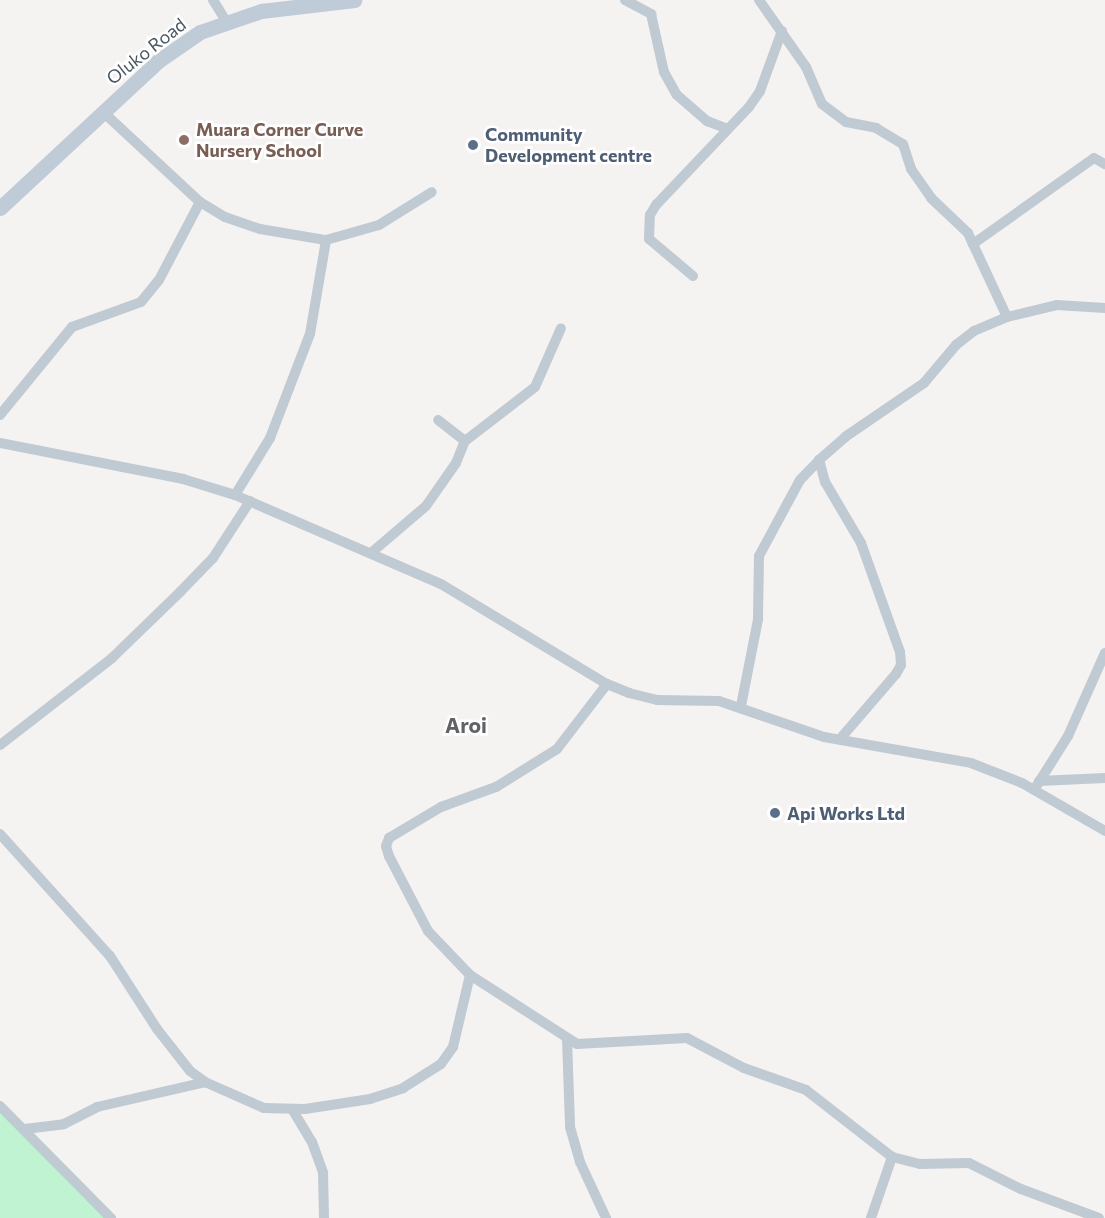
<!DOCTYPE html>
<html>
<head>
<meta charset="utf-8">
<style>
  body { margin:0 }
  #map { position:relative; width:1105px; height:1218px; overflow:hidden; background:#f5f2f2; font-family:Commissioner,sans-serif }
  div>[style] { position:absolute }
  .green>* { inset:0; background:#c0f3d2 }
  .street>* { height:10px; margin:-5px; padding:0 5px; transform-origin:5px; border-radius:5px; background:#c0cad2 }
  .secondary>* { height:15px; margin:-7.5px; padding:0 7.5px; transform-origin:7.5px; border-radius:7.5px; background:#bfcbd6 }
  .dots>* { width:16px; height:16px; translate:-50% -50%; box-sizing:border-box; border:3px solid #fff; border-radius:50% }
  span { translate:-50% -50%; white-space:nowrap; text-align:center; line-height:1.15; -webkit-text-stroke:5px #fff; paint-order:stroke }
  .street-label { font-size:18px; color:#495661 }
  .education-label { font-size:18px; color:#785e54; font-weight:700 }
  .left { translate:0 -50%; text-align:left }
  .service-label { font-size:18px; color:#4e5e75; font-weight:700 }
  .quarter-label { font-size:21px; color:#5e6368; font-weight:700 }
</style>
</head>
<body>
<div id="map">
  <div class="green">
    <i style="clip-path:polygon(0 1109px,116px 1218px,0 1218px)"></i>
  </div>
  <div class="street">
    <i style="left:213px;top:0;width:26px;rotate:58deg"></i>
    <i style="left:625px;top:0;width:30px;rotate:28deg"></i>
    <i style="left:651px;top:14px;width:59px;rotate:77.4deg"></i>
    <i style="left:664px;top:72px;width:26px;rotate:61deg"></i>
    <i style="left:677px;top:95px;width:40px;rotate:41deg"></i>
    <i style="left:707px;top:121px;width:22px;rotate:21deg"></i>
    <i style="left:759px;top:0;width:82px;rotate:55deg"></i>
    <i style="left:806px;top:67px;width:40px;rotate:66.6deg"></i>
    <i style="left:822px;top:104px;width:30px;rotate:37deg"></i>
    <i style="left:846px;top:122px;width:31px;rotate:11deg"></i>
    <i style="left:876px;top:128px;width:31px;rotate:31deg"></i>
    <i style="left:903px;top:144px;width:26px;rotate:72deg"></i>
    <i style="left:911px;top:169px;width:35px;rotate:55deg"></i>
    <i style="left:931px;top:198px;width:51px;rotate:43.4deg"></i>
    <i style="left:968px;top:233px;width:12px;rotate:66deg"></i>
    <i style="left:102px;top:111px;width:134px;rotate:42.9deg"></i>
    <i style="left:200px;top:202px;width:29px;rotate:31deg"></i>
    <i style="left:225px;top:217px;width:37px;rotate:19deg"></i>
    <i style="left:260px;top:229px;width:67px;rotate:9.5deg"></i>
    <i style="left:693px;top:276px;width:57px;rotate:-139.9deg"></i>
    <i style="left:649px;top:239px;width:24px;rotate:-88deg"></i>
    <i style="left:650px;top:215px;width:12px;rotate:-59deg"></i>
    <i style="left:656px;top:205px;width:135px;rotate:-46.5deg"></i>
    <i style="left:749px;top:107px;width:19px;rotate:-55deg"></i>
    <i style="left:760px;top:91px;width:64px;rotate:-69.9deg"></i>
    <i style="left:1007px;top:317px;width:51px;rotate:-13.5deg"></i>
    <i style="left:1057px;top:305px;width:48px;rotate:3.6deg"></i>
    <i style="left:0;top:415px;width:114px;rotate:-50.7deg"></i>
    <i style="left:72px;top:327px;width:73px;rotate:-19.9deg"></i>
    <i style="left:141px;top:302px;width:28px;rotate:-51deg"></i>
    <i style="left:159px;top:280px;width:88px;rotate:-62.3deg"></i>
    <i style="left:465px;top:441px;width:88px;rotate:-37.6deg"></i>
    <i style="left:535px;top:387px;width:64px;rotate:-66.2deg"></i>
    <i style="left:0;top:443px;width:187px;rotate:11.1deg"></i>
    <i style="left:183px;top:479px;width:54px;rotate:17.1deg"></i>
    <i style="left:235px;top:495px;width:224px;rotate:23.4deg"></i>
    <i style="left:441px;top:584px;width:194px;rotate:31.1deg"></i>
    <i style="left:607px;top:684px;width:24px;rotate:22deg"></i>
    <i style="left:629px;top:693px;width:29px;rotate:14deg"></i>
    <i style="left:657px;top:700px;width:62px;rotate:0.9deg"></i>
    <i style="left:719px;top:701px;width:111px;rotate:18.9deg"></i>
    <i style="left:824px;top:737px;width:149px;rotate:10deg"></i>
    <i style="left:971px;top:763px;width:55px;rotate:21.4deg"></i>
    <i style="left:1022px;top:783px;width:96px;rotate:30deg"></i>
    <i style="left:235px;top:495px;width:67px;rotate:-58.4deg"></i>
    <i style="left:270px;top:438px;width:111px;rotate:-69deg"></i>
    <i style="left:310px;top:334px;width:95px;rotate:-80.3deg"></i>
    <i style="left:326px;top:240px;width:55px;rotate:-15.8deg"></i>
    <i style="left:379px;top:225px;width:62px;rotate:-31.9deg"></i>
    <i style="left:371px;top:553px;width:72px;rotate:-40.5deg"></i>
    <i style="left:426px;top:506px;width:52px;rotate:-55.1deg"></i>
    <i style="left:456px;top:463px;width:24px;rotate:-68deg"></i>
    <i style="left:465px;top:441px;width:34px;rotate:-142deg"></i>
    <i style="left:741px;top:706px;width:89px;rotate:-78.9deg"></i>
    <i style="left:758px;top:619px;width:63px;rotate:-89.1deg"></i>
    <i style="left:759px;top:556px;width:86px;rotate:-61.7deg"></i>
    <i style="left:800px;top:480px;width:28px;rotate:-46deg"></i>
    <i style="left:840px;top:739px;width:86px;rotate:-49.3deg"></i>
    <i style="left:896px;top:674px;width:10px;rotate:-61deg"></i>
    <i style="left:901px;top:665px;width:13px;rotate:-94deg"></i>
    <i style="left:900px;top:652px;width:116px;rotate:-109.7deg"></i>
    <i style="left:861px;top:543px;width:71px;rotate:-120.5deg"></i>
    <i style="left:825px;top:482px;width:23px;rotate:-105deg"></i>
    <i style="left:819px;top:460px;width:35px;rotate:-41deg"></i>
    <i style="left:845px;top:437px;width:96px;rotate:-34.4deg"></i>
    <i style="left:924px;top:383px;width:50px;rotate:-49.9deg"></i>
    <i style="left:956px;top:345px;width:23px;rotate:-38deg"></i>
    <i style="left:974px;top:331px;width:36px;rotate:-23deg"></i>
    <i style="left:1007px;top:317px;width:81px;rotate:-115deg"></i>
    <i style="left:973px;top:244px;width:148px;rotate:-35.4deg"></i>
    <i style="left:1094px;top:158px;width:13px;rotate:29deg"></i>
    <i style="left:0;top:745px;width:142px;rotate:-37.8deg"></i>
    <i style="left:112px;top:658px;width:95px;rotate:-44.1deg"></i>
    <i style="left:180px;top:592px;width:47px;rotate:-45.9deg"></i>
    <i style="left:213px;top:558px;width:68px;rotate:-57deg"></i>
    <i style="left:1039px;top:781px;width:66px;rotate:-2.6deg"></i>
    <i style="left:1034px;top:790px;width:64px;rotate:-57.8deg"></i>
    <i style="left:1068px;top:736px;width:91px;rotate:-66deg"></i>
    <i style="left:0;top:834px;width:164px;rotate:48deg"></i>
    <i style="left:110px;top:956px;width:87px;rotate:57.2deg"></i>
    <i style="left:157px;top:1029px;width:53px;rotate:51.8deg"></i>
    <i style="left:190px;top:1071px;width:19px;rotate:36deg"></i>
    <i style="left:205px;top:1082px;width:64px;rotate:23.8deg"></i>
    <i style="left:264px;top:1108px;width:41px;rotate:1.4deg"></i>
    <i style="left:305px;top:1109px;width:66px;rotate:-8.7deg"></i>
    <i style="left:370px;top:1099px;width:35px;rotate:-18deg"></i>
    <i style="left:403px;top:1088px;width:45px;rotate:-32.3deg"></i>
    <i style="left:441px;top:1064px;width:21px;rotate:-55deg"></i>
    <i style="left:453px;top:1047px;width:74px;rotate:-76.7deg"></i>
    <i style="left:470px;top:975px;width:61px;rotate:-133.7deg"></i>
    <i style="left:428px;top:931px;width:85px;rotate:-117.5deg"></i>
    <i style="left:389px;top:856px;width:10px;rotate:-107deg"></i>
    <i style="left:386px;top:846px;width:9px;rotate:-69deg"></i>
    <i style="left:389px;top:838px;width:61px;rotate:-30.8deg"></i>
    <i style="left:441px;top:807px;width:59px;rotate:-20deg"></i>
    <i style="left:496px;top:787px;width:72px;rotate:-31.9deg"></i>
    <i style="left:557px;top:749px;width:82px;rotate:-52.4deg"></i>
    <i style="left:470px;top:975px;width:127px;rotate:32.8deg"></i>
    <i style="left:577px;top:1044px;width:110px;rotate:-3.1deg"></i>
    <i style="left:687px;top:1038px;width:64px;rotate:27.8deg"></i>
    <i style="left:744px;top:1068px;width:66px;rotate:19.5deg"></i>
    <i style="left:806px;top:1090px;width:109px;rotate:37.9deg"></i>
    <i style="left:892px;top:1157px;width:29px;rotate:14deg"></i>
    <i style="left:920px;top:1164px;width:49px;rotate:-1.2deg"></i>
    <i style="left:969px;top:1163px;width:58px;rotate:26.6deg"></i>
    <i style="left:1021px;top:1189px;width:83px;rotate:20.4deg"></i>
    <i style="left:567px;top:1039px;width:88px;rotate:88deg"></i>
    <i style="left:570px;top:1127px;width:36px;rotate:74deg"></i>
    <i style="left:580px;top:1162px;width:62px;rotate:65.1deg"></i>
    <i style="left:0;top:1106px;width:158px;rotate:45.3deg"></i>
    <i style="left:292px;top:1109px;width:39px;rotate:59deg"></i>
    <i style="left:312px;top:1142px;width:33px;rotate:70deg"></i>
    <i style="left:323px;top:1173px;width:45px;rotate:88.7deg"></i>
    <i style="left:25px;top:1129px;width:39px;rotate:-7deg"></i>
    <i style="left:64px;top:1124px;width:37px;rotate:-27deg"></i>
    <i style="left:97px;top:1107px;width:111px;rotate:-13deg"></i>
    <i style="left:871px;top:1218px;width:65px;rotate:-71deg"></i>
  </div>
  <div class="secondary">
    <i style="left:0;top:208px;width:216px;rotate:-42.9deg"></i>
    <i style="left:158px;top:61px;width:51px;rotate:-34.6deg"></i>
    <i style="left:200px;top:32px;width:65px;rotate:-19deg"></i>
    <i style="left:261px;top:11px;width:94px;rotate:-6.7deg"></i>
  </div>
  <div class="dots">
    <i style="left:184px;top:140px;background:#8d6e63"></i>
    <i style="left:473px;top:145px;background:#5c6f8a"></i>
    <i style="left:775px;top:813px;background:#5c6f8a"></i>
  </div>
  <div class="street-label">
    <span style="left:146px;top:51px;rotate:-38deg">Oluko Road</span>
  </div>
  <div class="education-label">
    <span class="left" style="left:196px;top:140px">Muara Corner Curve<br>Nursery School</span>
  </div>
  <div class="service-label">
    <span class="left" style="left:485px;top:145px">Community<br>Development centre</span>
    <span class="left" style="left:787px;top:813px">Api Works Ltd</span>
  </div>
  <div class="quarter-label">
    <span style="left:466px;top:725px">Aroi</span>
  </div>
</div>
</body>
</html>
